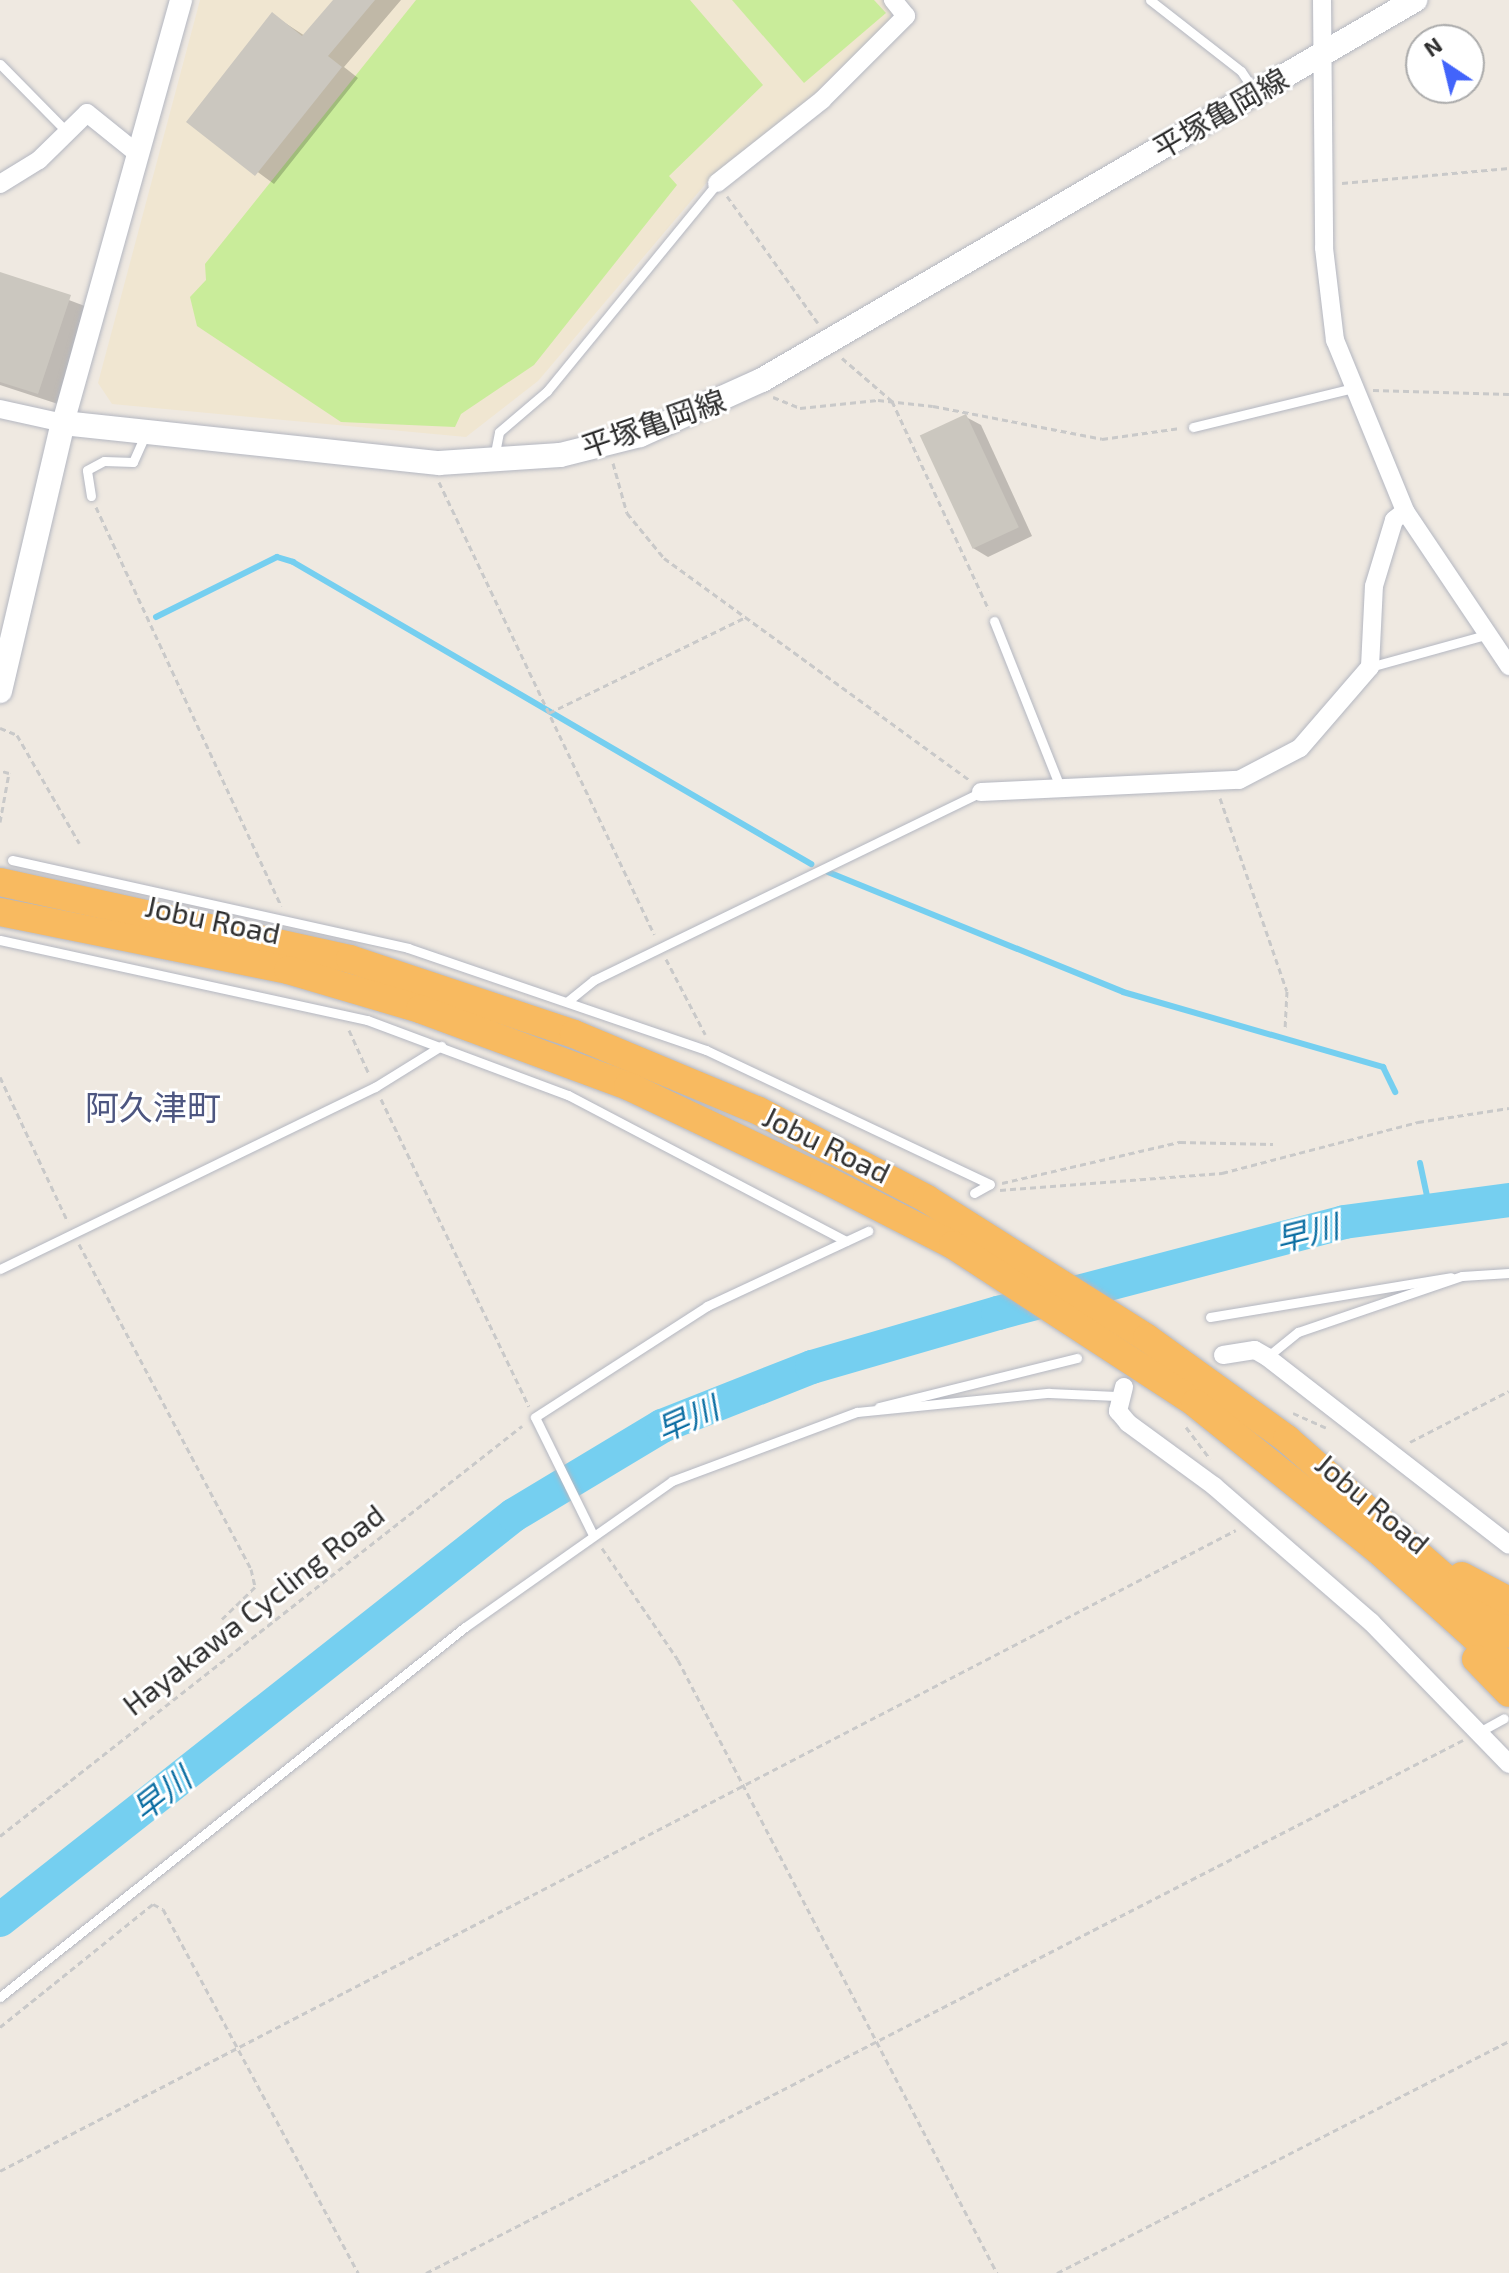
<!DOCTYPE html>
<html>
<head>
<meta charset="utf-8">
<style>
  body { margin:0 }
  #map { position:relative; width:1509px; height:2273px; overflow:hidden; background:#efe9e1; font-family:"Exo 2","Noto Sans JP",sans-serif }
  div>[style] { position:absolute }
  .education>* { inset:0; background:#f0e6d1 }
  .pitch>* { inset:0; background:#c9ec9a }
  .shadow>* { inset:0; background:#0003 }
  .stream>* { height:6px; margin:-3px; padding:0 3px; transform-origin:3px; border-radius:3px; background:#75cff0 }
  .river>* { height:34px; margin:-17px; padding:0 17px; transform-origin:17px; border-radius:17px; background:#75cff0 }
  .building>* { inset:0; background:#cbc7bf; transform-origin:0 0 }
  .path>* { height:3px; margin-top:-1.5px; transform-origin:0; background:repeating-linear-gradient(90deg,#c9c9c9 0 6px,transparent 0 10px) }
  .roads { filter:drop-shadow(0 0 2px #b4b7c1) drop-shadow(0 0 2px #b4b7c1) }
  .service>* { height:9px; margin:-4.5px; padding:0 4.5px; transform-origin:4.5px; border-radius:4.5px; background:#fff }
  .minor>* { height:18px; margin:-9px; padding:0 9px; transform-origin:9px; border-radius:9px; background:#fff }
  .tertiary>* { height:22px; margin:-11px; padding:0 11px; transform-origin:11px; border-radius:11px; background:#fff }
  .secondary>* { height:24px; margin:-12px; padding:0 12px; transform-origin:12px; border-radius:12px; background:#fff }
  .trunk>* { height:28px; margin:-14px; padding:0 14px; transform-origin:14px; border-radius:14px; background:#f8ba60 }
  span { translate:-50% -50%; white-space:nowrap; text-align:center; line-height:1.15; -webkit-text-stroke:6px #fff; paint-order:stroke }
  .street-label { font-size:30px; color:#2e2e2e }
  .water-label { font-size:32px; color:#0d6fa3; font-style:italic }
  .quarter-label { font-size:34px; color:#4d5680 }
  .north { position:absolute; left:1405px; top:24px; width:80px; height:80px; box-sizing:border-box; background:#fff; border:2px solid #ababab; border-radius:50%; rotate:325deg; font-size:22px; font-weight:700; line-height:32px; text-align:center; color:#2e2e2e }
  .north::after { content:''; display:block; margin:auto; width:28px; height:36px; background:#4264fb; clip-path:polygon(50% 0,100% 100%,50% 72%,0 100%) }
</style>
</head>
<body>
<div id="map">
  <div class="education">
    <i style="clip-path:polygon(200px 0,883px 0,892px 10px,890px 22px,810px 99px,708px 181px,538px 381px,466px 437px,112px 404px,98px 383px)"></i>
  </div>
  <div class="pitch">
    <i style="clip-path:polygon(416px 0,690px 0,763px 85px,669px 176px,677px 185px,534px 365px,461px 414px,455px 427px,341px 422px,197px 326px,190px 297px,206px 280px,205px 264px)"></i>
    <i style="clip-path:polygon(732px 0,874px 0,886px 13px,804px 83px)"></i>
  </div>
  <div class="shadow">
    <i style="clip-path:polygon(336px 0,401px 0,344px 67px,358px 78px,274px 184px,189px 121px,273px 15px,305px 36px)"></i>
    <i style="clip-path:polygon(0 274px,90px 308px,58px 404px,0 385px)"></i>
    <i style="clip-path:polygon(966px 417px,981px 425px,1032px 536px,988px 557px,973px 548px)"></i>
  </div>
  <div class="stream">
    <i style="left:156px;top:617px;width:135px;rotate:-26.4deg"></i>
    <i style="left:277px;top:557px;width:17px;rotate:17deg"></i>
    <i style="left:293px;top:562px;width:600px;rotate:30.24deg"></i>
    <i style="left:828px;top:872px;width:318px;rotate:22.1deg"></i>
    <i style="left:1123px;top:992px;width:271px;rotate:16.1deg"></i>
    <i style="left:1383px;top:1067px;width:28px;rotate:64deg"></i>
    <i style="left:1420px;top:1163px;width:48px;rotate:78deg"></i>
  </div>
  <div class="river">
    <i style="left:0;top:1920px;width:654px;rotate:-38.24deg"></i>
    <i style="left:514px;top:1515px;width:173px;rotate:-31deg"></i>
    <i style="left:662px;top:1426px;width:161px;rotate:-21.5deg"></i>
    <i style="left:812px;top:1367px;width:194px;rotate:-16.2deg"></i>
    <i style="left:998px;top:1313px;width:358px;rotate:-14.7deg"></i>
    <i style="left:1344px;top:1222px;width:166px;rotate:-7.6deg"></i>
  </div>
  <div class="building">
    <i style="clip-path:polygon(333px 0,375px 0,328px 56px,342px 67px,255px 176px,186px 122px,272px 12px,302px 36px)"></i>
    <i style="clip-path:polygon(0 272px,71px 295px,38px 394px,0 382px)"></i>
    <i style="left:966px;top:414px;width:125px;height:51px;rotate:65deg"></i>
  </div>
  <div class="path">
    <i style="left:1342px;top:183px;width:168px;rotate:-5.1deg"></i>
    <i style="left:727px;top:196px;width:156px;rotate:54.4deg"></i>
    <i style="left:842px;top:358px;width:66px;rotate:40.7deg"></i>
    <i style="left:892px;top:401px;width:230px;rotate:65.1deg"></i>
    <i style="left:1373px;top:390px;width:136px;rotate:1.7deg"></i>
    <i style="left:773px;top:397px;width:29px;rotate:22deg"></i>
    <i style="left:800px;top:408px;width:78px;rotate:-5.9deg"></i>
    <i style="left:878px;top:400px;width:55px;rotate:6.2deg"></i>
    <i style="left:933px;top:406px;width:172px;rotate:11deg"></i>
    <i style="left:1102px;top:439px;width:79px;rotate:-8deg"></i>
    <i style="left:613px;top:463px;width:52px;rotate:74.4deg"></i>
    <i style="left:627px;top:513px;width:58px;rotate:50.6deg"></i>
    <i style="left:664px;top:558px;width:377px;rotate:36deg"></i>
    <i style="left:439px;top:482px;width:501px;rotate:64.56deg"></i>
    <i style="left:96px;top:507px;width:440px;rotate:65.1deg"></i>
    <i style="left:549px;top:713px;width:217px;rotate:-26deg"></i>
    <i style="left:0;top:728px;width:18px;rotate:22deg"></i>
    <i style="left:17px;top:735px;width:125px;rotate:60.1deg"></i>
    <i style="left:1220px;top:798px;width:204px;rotate:70.9deg"></i>
    <i style="left:1287px;top:991px;width:37px;rotate:93deg"></i>
    <i style="left:0;top:822px;width:50px;rotate:-79.6deg"></i>
    <i style="left:9px;top:773px;width:7px;rotate:-164deg"></i>
    <i style="left:666px;top:959px;width:85px;rotate:62.5deg"></i>
    <i style="left:349px;top:1030px;width:48px;rotate:65.6deg"></i>
    <i style="left:0;top:1077px;width:160px;rotate:64.9deg"></i>
    <i style="left:381px;top:1099px;width:341px;rotate:64.3deg"></i>
    <i style="left:1002px;top:1183px;width:183px;rotate:-13deg"></i>
    <i style="left:1180px;top:1142px;width:93px;rotate:1.2deg"></i>
    <i style="left:1000px;top:1190px;width:223px;rotate:-4.4deg"></i>
    <i style="left:1222px;top:1173px;width:203px;rotate:-14.6deg"></i>
    <i style="left:1418px;top:1122px;width:92px;rotate:-8.7deg"></i>
    <i style="left:79px;top:1244px;width:368px;rotate:62.1deg"></i>
    <i style="left:251px;top:1569px;width:18px;rotate:77deg"></i>
    <i style="left:255px;top:1587px;width:47px;rotate:135.9deg"></i>
    <i style="left:1293px;top:1413px;width:36px;rotate:24deg"></i>
    <i style="left:1186px;top:1427px;width:40px;rotate:53deg"></i>
    <i style="left:1410px;top:1442px;width:111px;rotate:-27.3deg"></i>
    <i style="left:602px;top:1548px;width:135px;rotate:55.8deg"></i>
    <i style="left:678px;top:1660px;width:691px;rotate:62.51deg"></i>
    <i style="left:0;top:1836px;width:664px;rotate:-38.15deg"></i>
    <i style="left:0;top:2027px;width:196px;rotate:-38.8deg"></i>
    <i style="left:153px;top:1904px;width:11px;rotate:27deg"></i>
    <i style="left:163px;top:1909px;width:413px;rotate:61.8deg"></i>
    <i style="left:0;top:2171px;width:1392px;rotate:-27.41deg"></i>
    <i style="left:426px;top:2273px;width:1166px;rotate:-27.2deg"></i>
    <i style="left:1057px;top:2273px;width:508px;rotate:-27.17deg"></i>
  </div>
  <div class="roads">
    <div class="service">
      <i style="left:1150px;top:0;width:115px;rotate:38deg"></i>
      <i style="left:1241px;top:71px;width:25px;rotate:56deg"></i>
      <i style="left:0;top:64px;width:95px;rotate:45.4deg"></i>
      <i style="left:1193px;top:427px;width:161px;rotate:-13.7deg"></i>
      <i style="left:494px;top:458px;width:26px;rotate:-79deg"></i>
      <i style="left:499px;top:432px;width:63px;rotate:-40.5deg"></i>
      <i style="left:547px;top:391px;width:269px;rotate:-50.7deg"></i>
      <i style="left:91px;top:496px;width:26px;rotate:-99deg"></i>
      <i style="left:87px;top:470px;width:19px;rotate:-28deg"></i>
      <i style="left:104px;top:461px;width:29px;rotate:2deg"></i>
      <i style="left:133px;top:462px;width:30px;rotate:-66deg"></i>
      <i style="left:994px;top:621px;width:179px;rotate:68.3deg"></i>
      <i style="left:1370px;top:667px;width:119px;rotate:-15.5deg"></i>
      <i style="left:12px;top:860px;width:406px;rotate:12.5deg"></i>
      <i style="left:408px;top:948px;width:315px;rotate:18.9deg"></i>
      <i style="left:706px;top:1050px;width:314px;rotate:25.3deg"></i>
      <i style="left:0;top:940px;width:376px;rotate:12.3deg"></i>
      <i style="left:367px;top:1020px;width:215px;rotate:20.5deg"></i>
      <i style="left:568px;top:1095px;width:314px;rotate:27.7deg"></i>
      <i style="left:568px;top:1001px;width:33px;rotate:-39deg"></i>
      <i style="left:594px;top:980px;width:430px;rotate:-25.9deg"></i>
      <i style="left:974px;top:1193px;width:18px;rotate:-29deg"></i>
      <i style="left:0;top:1269px;width:417px;rotate:-25.9deg"></i>
      <i style="left:375px;top:1087px;width:78px;rotate:-31.8deg"></i>
      <i style="left:1210px;top:1317px;width:244px;rotate:-9.4deg"></i>
      <i style="left:1267px;top:1357px;width:40px;rotate:-39deg"></i>
      <i style="left:1298px;top:1332px;width:173px;rotate:-18.9deg"></i>
      <i style="left:1462px;top:1276px;width:47px;rotate:-3.7deg"></i>
      <i style="left:879px;top:1407px;width:204px;rotate:-13.9deg"></i>
      <i style="left:593px;top:1535px;width:131px;rotate:-116.2deg"></i>
      <i style="left:535px;top:1417px;width:205px;rotate:-32.8deg"></i>
      <i style="left:707px;top:1306px;width:178px;rotate:-25deg"></i>
      <i style="left:1481px;top:1731px;width:26px;rotate:-29deg"></i>
      <i style="left:0;top:1997px;width:594px;rotate:-38.51deg"></i>
      <i style="left:465px;top:1627px;width:253px;rotate:-35.2deg"></i>
      <i style="left:672px;top:1481px;width:197px;rotate:-20.5deg"></i>
      <i style="left:857px;top:1412px;width:193px;rotate:-5.7deg"></i>
      <i style="left:1049px;top:1393px;width:67px;rotate:2.6deg"></i>
    </div>
    <div class="minor">
      <i style="left:1322px;top:0;width:248px;rotate:89.5deg"></i>
      <i style="left:1324px;top:248px;width:93px;rotate:83.2deg"></i>
      <i style="left:1335px;top:340px;width:185px;rotate:67.7deg"></i>
      <i style="left:1405px;top:511px;width:187px;rotate:56.1deg"></i>
      <i style="left:717px;top:183px;width:134px;rotate:-38.3deg"></i>
      <i style="left:822px;top:100px;width:119px;rotate:-45deg"></i>
      <i style="left:906px;top:16px;width:21px;rotate:-129deg"></i>
      <i style="left:0;top:184px;width:46px;rotate:-31.6deg"></i>
      <i style="left:39px;top:160px;width:67px;rotate:-44.4deg"></i>
      <i style="left:87px;top:113px;width:65px;rotate:38.8deg"></i>
      <i style="left:0;top:409px;width:65px;rotate:12.5deg"></i>
      <i style="left:981px;top:792px;width:258px;rotate:-2.7deg"></i>
      <i style="left:1239px;top:780px;width:69px;rotate:-27.7deg"></i>
      <i style="left:1300px;top:748px;width:107px;rotate:-49.2deg"></i>
      <i style="left:1370px;top:667px;width:81px;rotate:-87.2deg"></i>
      <i style="left:1374px;top:586px;width:69px;rotate:-73.1deg"></i>
      <i style="left:1394px;top:520px;width:14px;rotate:-39deg"></i>
      <i style="left:1223px;top:1355px;width:32px;rotate:-9deg"></i>
      <i style="left:1255px;top:1350px;width:14px;rotate:30deg"></i>
      <i style="left:1267px;top:1357px;width:306px;rotate:37.8deg"></i>
      <i style="left:1124px;top:1387px;width:25px;rotate:104deg"></i>
      <i style="left:1118px;top:1411px;width:16px;rotate:50deg"></i>
      <i style="left:1128px;top:1423px;width:107px;rotate:36.2deg"></i>
      <i style="left:1214px;top:1486px;width:208px;rotate:40.9deg"></i>
      <i style="left:1371px;top:1622px;width:198px;rotate:45.8deg"></i>
    </div>
    <div class="tertiary">
      <i style="left:63px;top:423px;width:439px;rotate:-74.4deg"></i>
    </div>
    <div class="secondary">
      <i style="left:0;top:691px;width:275px;rotate:-76.8deg"></i>
      <i style="left:63px;top:423px;width:378px;rotate:6.1deg"></i>
      <i style="left:439px;top:463px;width:121px;rotate:-3.8deg"></i>
      <i style="left:560px;top:455px;width:82px;rotate:-14deg"></i>
      <i style="left:640px;top:435px;width:134px;rotate:-24.3deg"></i>
      <i style="left:762px;top:380px;width:756px;rotate:-30.2deg"></i>
    </div>
    <div class="trunk">
      <i style="left:0;top:882px;width:358px;rotate:12.4deg"></i>
      <i style="left:350px;top:959px;width:236px;rotate:18.5deg"></i>
      <i style="left:574px;top:1034px;width:198px;rotate:22.6deg"></i>
      <i style="left:757px;top:1110px;width:192px;rotate:27.6deg"></i>
      <i style="left:927px;top:1199px;width:260px;rotate:32.3deg"></i>
      <i style="left:1147px;top:1338px;width:173px;rotate:35.8deg"></i>
      <i style="left:1287px;top:1439px;width:295px;rotate:41.3deg"></i>
      <i style="left:0;top:912px;width:294px;rotate:11.4deg"></i>
      <i style="left:288px;top:970px;width:138px;rotate:16.5deg"></i>
      <i style="left:420px;top:1009px;width:222px;rotate:20.3deg"></i>
      <i style="left:628px;top:1086px;width:217px;rotate:25.4deg"></i>
      <i style="left:824px;top:1179px;width:145px;rotate:27.1deg"></i>
      <i style="left:953px;top:1245px;width:289px;rotate:33.1deg"></i>
      <i style="left:1195px;top:1403px;width:235px;rotate:38.8deg"></i>
      <i style="left:1378px;top:1550px;width:176px;rotate:42deg"></i>
      <i style="left:1462px;top:1576px;width:53px;rotate:28deg"></i>
      <i style="left:1476px;top:1659px;width:47px;rotate:45.9deg"></i>
    </div>
  </div>
  <div class="street-label">
    <span style="left:1220px;top:113px;rotate:-30deg">平塚亀岡線</span>
    <span style="left:653px;top:423px;rotate:-19deg">平塚亀岡線</span>
    <span style="left:213px;top:919px;rotate:12deg">Jobu Road</span>
    <span style="left:827px;top:1144px;rotate:26deg">Jobu Road</span>
    <span style="left:1373px;top:1503px;rotate:40deg">Jobu Road</span>
    <span style="left:253px;top:1609px;rotate:-38deg">Hayakawa Cycling Road</span>
  </div>
  <div class="water-label">
    <span style="left:1307px;top:1232px;rotate:-14deg">早川</span>
    <span style="left:687px;top:1418px;rotate:-24deg">早川</span>
    <span style="left:161px;top:1793px;rotate:-38deg">早川</span>
  </div>
  <div class="quarter-label">
    <span style="left:153px;top:1107px">阿久津町</span>
  </div>
  <div class="north">N</div>
</div>
</body>
</html>
